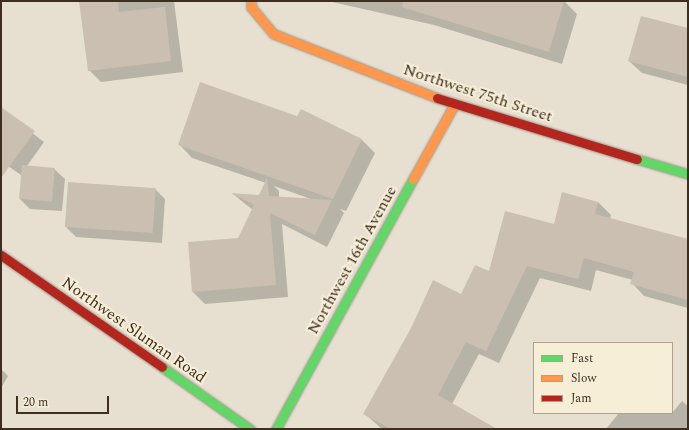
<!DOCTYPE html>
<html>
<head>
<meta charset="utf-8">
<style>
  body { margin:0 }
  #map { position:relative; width:689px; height:430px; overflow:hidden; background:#e7e0d1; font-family:Spectral,serif }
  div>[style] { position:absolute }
  .shadow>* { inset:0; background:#0003 }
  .building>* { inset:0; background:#cbbfb2; transform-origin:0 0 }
  .roads { filter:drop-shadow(0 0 1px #9c958a) drop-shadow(0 0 1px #9c958a) }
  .fast>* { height:9px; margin:-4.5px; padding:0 4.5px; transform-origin:4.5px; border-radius:4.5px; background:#63d668 }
  .slow>* { height:9px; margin:-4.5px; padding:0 4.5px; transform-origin:4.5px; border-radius:4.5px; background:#ff974d }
  .jam>* { height:9px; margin:-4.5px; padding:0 4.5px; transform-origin:4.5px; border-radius:4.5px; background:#b3261e }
  span { translate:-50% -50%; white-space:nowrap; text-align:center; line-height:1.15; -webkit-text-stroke:4px #f7eed8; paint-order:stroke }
  .street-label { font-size:16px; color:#3d2e20 }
  .frame { position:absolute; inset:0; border:2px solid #3d2e20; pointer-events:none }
  .legend { position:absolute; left:533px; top:342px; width:140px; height:72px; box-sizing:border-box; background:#f7eed8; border:1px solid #ada18e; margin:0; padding:5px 7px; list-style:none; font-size:12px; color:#3d2e20 }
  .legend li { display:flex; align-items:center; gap:8px; height:20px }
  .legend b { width:20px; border:1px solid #ada18e }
  .scale { position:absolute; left:16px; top:396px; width:93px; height:18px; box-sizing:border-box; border:2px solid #3d2e20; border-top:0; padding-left:5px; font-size:12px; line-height:14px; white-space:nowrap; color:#3d2e20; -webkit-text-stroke:3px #f7eed8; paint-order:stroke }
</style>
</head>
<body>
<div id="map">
  <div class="shadow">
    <i style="clip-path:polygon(80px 1px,174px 1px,183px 72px,101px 82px,89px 70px)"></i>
    <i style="clip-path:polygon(328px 1px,564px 1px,577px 14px,562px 64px,434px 25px)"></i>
    <i style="clip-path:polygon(688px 29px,688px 85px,642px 73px,629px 61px)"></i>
    <i style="clip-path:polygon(1px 109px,44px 142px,27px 166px,54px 169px,65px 179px,62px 211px,30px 209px,20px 199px,22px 172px,21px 175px,1px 161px)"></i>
    <i style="clip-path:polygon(evenodd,362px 140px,375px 153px,346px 211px,340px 209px,344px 213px,327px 247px,282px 224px,288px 297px,205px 304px,193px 292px,239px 239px,253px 210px,233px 194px,260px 196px,266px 183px,192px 158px,179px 144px,362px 140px,274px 186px,311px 199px,279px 197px,279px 191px,274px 186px)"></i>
    <i style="clip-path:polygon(155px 189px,165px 199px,162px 243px,76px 237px,66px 227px)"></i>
    <i style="clip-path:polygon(598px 202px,611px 215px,610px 219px,688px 240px,688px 308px,644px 296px,632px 283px,633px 280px,596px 270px,591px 291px,540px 278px,499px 363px,479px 354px,452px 404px,495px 429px,382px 429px,365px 414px,462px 295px,555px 225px)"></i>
    <i style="clip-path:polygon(1px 369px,8px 376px,1px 388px)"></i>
    <i style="clip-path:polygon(682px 401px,688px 406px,688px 429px,606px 429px,619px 413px,672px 413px)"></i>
  </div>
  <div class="building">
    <i style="clip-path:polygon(79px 1px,118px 1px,119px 12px,165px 7px,171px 61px,88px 71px)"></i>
    <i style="clip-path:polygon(403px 1px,564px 1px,549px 52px,402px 7px)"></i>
    <i style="clip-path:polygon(641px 16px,688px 28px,688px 77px,628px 61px)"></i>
    <i style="clip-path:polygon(200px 82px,297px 116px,301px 109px,362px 139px,333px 199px,178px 145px)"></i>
    <i style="clip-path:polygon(1px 107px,35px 131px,1px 178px)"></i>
    <i style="left:22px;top:165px;width:33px;height:34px;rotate:5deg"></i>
    <i style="clip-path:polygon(267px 178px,269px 196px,332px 200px,315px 235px,270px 213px,276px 285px,192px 292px,188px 242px,238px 238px,254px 205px,231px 193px,259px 195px)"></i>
    <i style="left:68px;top:182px;width:88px;height:45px;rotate:4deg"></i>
    <i style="clip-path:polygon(562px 192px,598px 202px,595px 214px,688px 239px,688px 300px,630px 284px,634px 272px,584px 258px,578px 279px,527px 266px,486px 351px,466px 342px,438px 395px,497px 429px,391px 429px,363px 414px,411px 328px,433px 280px,461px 294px,475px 265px,489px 271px,505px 211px,554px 224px)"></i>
  </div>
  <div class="roads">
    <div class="fast">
      <i style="left:637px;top:159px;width:53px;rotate:16.4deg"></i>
      <i style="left:162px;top:367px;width:108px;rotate:35.2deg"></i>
      <i style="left:276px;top:429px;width:285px;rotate:-61.3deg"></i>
    </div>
    <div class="slow">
      <i style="left:251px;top:1px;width:6px;rotate:90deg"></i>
      <i style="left:251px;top:7px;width:35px;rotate:50deg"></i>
      <i style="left:274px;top:34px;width:175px;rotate:21.4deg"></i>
      <i style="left:413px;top:179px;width:85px;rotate:-61deg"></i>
    </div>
    <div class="jam">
      <i style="left:437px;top:98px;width:209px;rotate:17deg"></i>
      <i style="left:1px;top:255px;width:196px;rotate:34.8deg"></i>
    </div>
  </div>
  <div class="street-label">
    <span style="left:478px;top:93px;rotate:18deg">Northwest 75th Street</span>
    <span style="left:352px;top:260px;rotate:-61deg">Northwest 16th Avenue</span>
    <span style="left:134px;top:330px;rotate:35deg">Northwest Sluman Road</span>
  </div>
  <div class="frame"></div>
  <ul class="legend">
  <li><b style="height:5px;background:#63d668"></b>Fast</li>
  <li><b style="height:5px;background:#ff974d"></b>Slow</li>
  <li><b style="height:5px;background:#b3261e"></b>Jam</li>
  </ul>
  <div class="scale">20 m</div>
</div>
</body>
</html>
